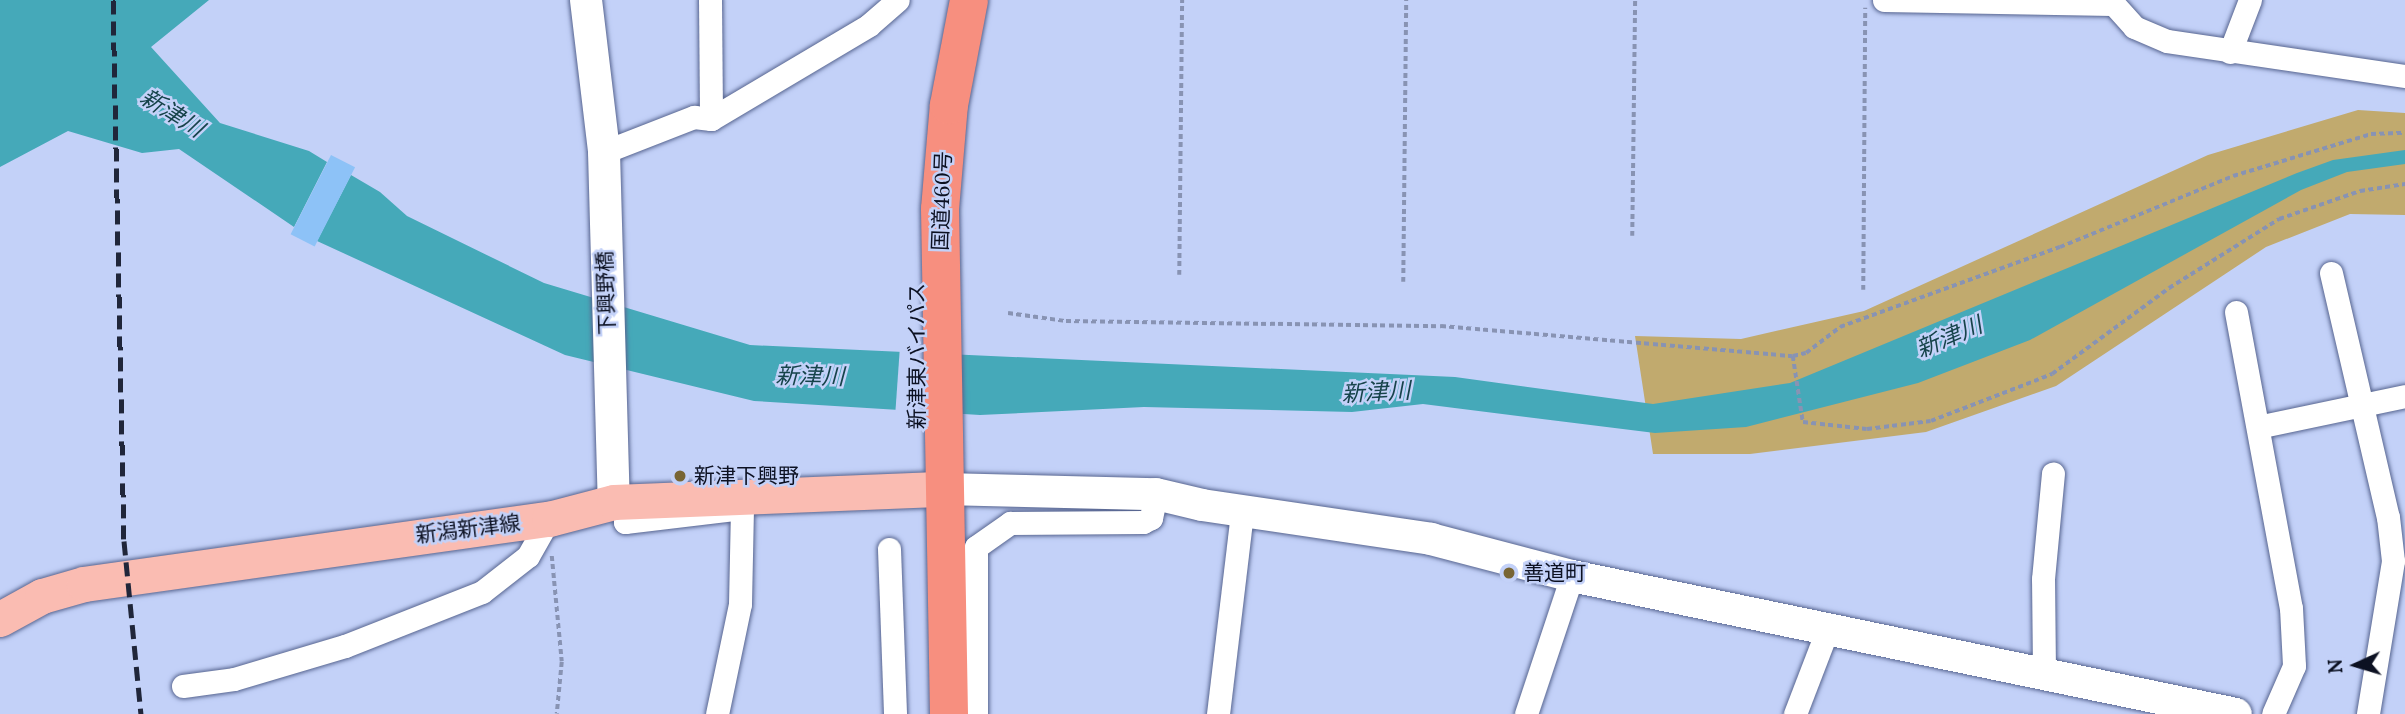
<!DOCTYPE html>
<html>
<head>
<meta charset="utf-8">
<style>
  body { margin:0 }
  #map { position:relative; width:2405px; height:714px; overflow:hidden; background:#c3d1f8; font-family:Lora,"Noto Sans JP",serif }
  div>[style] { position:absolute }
  .green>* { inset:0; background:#c1aa6e }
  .water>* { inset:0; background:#45a9b9 }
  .pier>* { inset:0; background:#c3d1f8; transform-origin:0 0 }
  .building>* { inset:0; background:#8dc2f7; transform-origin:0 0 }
  .path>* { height:3.5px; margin-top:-1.75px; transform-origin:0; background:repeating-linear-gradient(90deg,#8893b3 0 5px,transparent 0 8.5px) }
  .roads { filter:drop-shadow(0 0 2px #576590) drop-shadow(0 0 2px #576590) }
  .street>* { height:23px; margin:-11.5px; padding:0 11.5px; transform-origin:11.5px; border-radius:11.5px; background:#fff }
  .secondary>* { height:32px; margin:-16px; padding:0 16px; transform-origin:16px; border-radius:16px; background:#fff }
  .primary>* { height:35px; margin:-17.5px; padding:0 17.5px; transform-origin:17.5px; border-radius:17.5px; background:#fabcb2 }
  .highway>* { height:38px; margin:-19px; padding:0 19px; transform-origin:19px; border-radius:19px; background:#f78f7f }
  .rail>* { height:5px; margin-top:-2.5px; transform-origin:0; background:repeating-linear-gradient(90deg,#20263a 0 14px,transparent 0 21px) }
  .dots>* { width:19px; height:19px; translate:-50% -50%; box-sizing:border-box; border:4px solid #c3d1f8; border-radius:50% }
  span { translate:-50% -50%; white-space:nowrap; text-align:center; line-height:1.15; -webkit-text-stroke:5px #c3d1f8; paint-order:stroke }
  .street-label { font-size:21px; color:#0c1122 }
  .poi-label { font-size:21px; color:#0c1122 }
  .left { translate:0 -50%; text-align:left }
  .water-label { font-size:23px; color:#16434a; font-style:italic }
  .north { position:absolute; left:2321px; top:630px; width:70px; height:70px; -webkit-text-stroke:5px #c3d1f8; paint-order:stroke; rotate:266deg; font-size:19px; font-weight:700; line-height:28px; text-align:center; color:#0c1122 }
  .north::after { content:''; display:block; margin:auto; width:24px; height:32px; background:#0c1122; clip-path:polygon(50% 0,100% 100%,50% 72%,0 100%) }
</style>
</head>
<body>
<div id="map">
  <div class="green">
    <i style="clip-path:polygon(2358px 110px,2405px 113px,2405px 215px,2350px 214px,2266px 247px,2056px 386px,1926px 432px,1750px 454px,1653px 454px,1635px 336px,1741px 339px,1864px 311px,2208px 155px)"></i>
  </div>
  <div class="water">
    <i style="clip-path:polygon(0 0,209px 0,151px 47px,220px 123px,309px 151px,327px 162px,294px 227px,179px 149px,142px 153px,68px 131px,0 167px)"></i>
    <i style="clip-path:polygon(2405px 150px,2405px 164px,2347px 172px,2301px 190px,2030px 340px,1918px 383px,1746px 427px,1655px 433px,1423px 404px,1352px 412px,1144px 407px,980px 415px,754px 401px,565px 355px,317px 241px,351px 175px,380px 192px,407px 216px,544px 283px,750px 345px,1455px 377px,1653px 404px,1790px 383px,2297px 173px,2333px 160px)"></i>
  </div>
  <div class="pier">
    <i style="left:900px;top:346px;width:60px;height:67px;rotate:4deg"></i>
  </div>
  <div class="building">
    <i style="left:331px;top:155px;width:27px;height:89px;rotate:27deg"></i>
  </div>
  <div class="path">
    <i style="left:1632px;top:236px;width:236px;rotate:-89.3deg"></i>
    <i style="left:1179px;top:275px;width:275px;rotate:-89.4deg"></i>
    <i style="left:1403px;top:282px;width:282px;rotate:-89.4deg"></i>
    <i style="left:1863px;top:290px;width:282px;rotate:-89.6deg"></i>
    <i style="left:1008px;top:313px;width:59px;rotate:7.9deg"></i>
    <i style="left:1066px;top:321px;width:375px;rotate:0.8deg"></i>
    <i style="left:1441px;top:326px;width:353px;rotate:4.9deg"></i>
    <i style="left:1793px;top:356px;width:13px;rotate:-13deg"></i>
    <i style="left:1806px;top:353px;width:43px;rotate:-37.4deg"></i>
    <i style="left:1840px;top:327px;width:234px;rotate:-20deg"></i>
    <i style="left:2060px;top:247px;width:187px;rotate:-22.3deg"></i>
    <i style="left:2233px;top:176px;width:144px;rotate:-16.9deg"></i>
    <i style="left:2371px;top:134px;width:34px;rotate:-2deg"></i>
    <i style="left:1793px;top:356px;width:67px;rotate:81.4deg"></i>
    <i style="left:1803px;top:422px;width:64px;rotate:6.2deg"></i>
    <i style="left:1867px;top:429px;width:64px;rotate:-7.1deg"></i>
    <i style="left:1931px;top:421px;width:130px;rotate:-21.2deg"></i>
    <i style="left:2052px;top:374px;width:145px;rotate:-36.3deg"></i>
    <i style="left:2169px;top:288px;width:130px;rotate:-32.1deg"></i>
    <i style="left:2279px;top:219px;width:86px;rotate:-19.1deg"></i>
    <i style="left:2360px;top:191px;width:46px;rotate:-8.8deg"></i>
    <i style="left:552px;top:556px;width:106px;rotate:84.6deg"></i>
    <i style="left:562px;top:662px;width:52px;rotate:95.5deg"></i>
  </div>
  <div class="roads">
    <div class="street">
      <i style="left:710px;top:0;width:119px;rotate:89.5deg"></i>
      <i style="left:1884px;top:0;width:228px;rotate:1deg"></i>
      <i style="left:2110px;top:0;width:36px;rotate:48deg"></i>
      <i style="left:2134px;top:27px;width:36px;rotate:23deg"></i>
      <i style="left:2167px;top:41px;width:241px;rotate:8.4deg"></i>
      <i style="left:2230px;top:52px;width:56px;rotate:-69deg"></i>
      <i style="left:604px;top:152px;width:97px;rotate:-21.3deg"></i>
      <i style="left:694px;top:117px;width:17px;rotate:7deg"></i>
      <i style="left:711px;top:119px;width:184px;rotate:-30.7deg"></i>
      <i style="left:869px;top:25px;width:38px;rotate:-41deg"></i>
      <i style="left:2331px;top:273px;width:251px;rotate:76.9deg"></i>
      <i style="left:2388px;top:517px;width:44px;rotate:83.5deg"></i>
      <i style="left:2393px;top:561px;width:155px;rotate:99.3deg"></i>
      <i style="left:2236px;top:312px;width:301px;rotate:79.5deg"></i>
      <i style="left:2291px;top:608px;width:58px;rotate:87deg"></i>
      <i style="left:2294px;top:666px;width:52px;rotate:113.6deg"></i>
      <i style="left:2258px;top:427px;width:150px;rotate:-11.9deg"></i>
      <i style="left:625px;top:502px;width:20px;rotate:90deg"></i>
      <i style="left:625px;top:522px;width:118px;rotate:-6.8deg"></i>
      <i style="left:742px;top:508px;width:96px;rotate:91.2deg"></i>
      <i style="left:740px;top:604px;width:112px;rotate:101.8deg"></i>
      <i style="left:889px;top:549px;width:165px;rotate:87.9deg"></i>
      <i style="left:2044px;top:671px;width:92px;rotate:-90.6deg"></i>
      <i style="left:2043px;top:579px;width:106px;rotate:-84.6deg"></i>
      <i style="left:183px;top:686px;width:51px;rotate:-7.8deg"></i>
      <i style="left:234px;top:679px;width:116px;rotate:-16.6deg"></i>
      <i style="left:345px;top:646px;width:147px;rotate:-21.5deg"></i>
      <i style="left:482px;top:592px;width:58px;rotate:-38deg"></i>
      <i style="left:528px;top:556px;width:43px;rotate:-60.4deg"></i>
      <i style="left:976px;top:714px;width:167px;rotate:-90deg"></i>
      <i style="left:976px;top:547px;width:42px;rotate:-35.2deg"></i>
      <i style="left:1010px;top:523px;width:133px;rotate:-0.4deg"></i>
      <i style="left:1143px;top:522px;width:9px;rotate:-27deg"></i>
      <i style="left:1151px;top:518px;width:25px;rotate:-78deg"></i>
      <i style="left:1218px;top:714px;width:203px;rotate:-83.2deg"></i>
      <i style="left:1526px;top:714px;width:145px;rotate:-71.6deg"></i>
      <i style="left:1795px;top:714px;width:92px;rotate:-69deg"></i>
    </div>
    <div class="secondary">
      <i style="left:586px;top:0;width:153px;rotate:83.2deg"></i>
      <i style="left:604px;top:152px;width:350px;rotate:88.4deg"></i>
      <i style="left:944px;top:489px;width:212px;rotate:1.4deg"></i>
      <i style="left:1156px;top:494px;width:47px;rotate:13.4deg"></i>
      <i style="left:1202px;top:505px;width:232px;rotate:8.4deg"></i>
      <i style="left:1431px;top:539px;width:146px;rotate:14.7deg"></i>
      <i style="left:1572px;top:576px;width:678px;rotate:11.74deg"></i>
    </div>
    <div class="primary">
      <i style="left:0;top:619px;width:48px;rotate:-28.7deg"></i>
      <i style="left:42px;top:596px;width:44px;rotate:-15.9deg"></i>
      <i style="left:84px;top:584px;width:470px;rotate:-8deg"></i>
      <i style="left:549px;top:519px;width:67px;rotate:-14.7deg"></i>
      <i style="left:614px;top:502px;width:330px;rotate:-2.3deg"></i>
    </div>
    <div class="highway">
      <i style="left:949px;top:714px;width:505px;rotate:-91.02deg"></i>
      <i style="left:940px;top:209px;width:104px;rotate:-85.1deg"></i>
      <i style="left:949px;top:105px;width:107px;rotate:-79.2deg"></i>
    </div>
  </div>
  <div class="rail">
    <i style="left:113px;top:0;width:541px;rotate:88.84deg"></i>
    <i style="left:124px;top:541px;width:174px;rotate:84.4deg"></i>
  </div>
  <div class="dots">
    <i style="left:680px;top:476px;background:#786534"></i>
    <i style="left:1509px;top:573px;background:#786534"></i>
  </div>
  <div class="street-label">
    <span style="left:942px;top:201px;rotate:-88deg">国道460号</span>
    <span style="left:606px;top:293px;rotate:-92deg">下興野橋</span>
    <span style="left:917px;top:356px;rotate:-90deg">新津東バイパス</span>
    <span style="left:468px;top:529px;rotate:-7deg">新潟新津線</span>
  </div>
  <div class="poi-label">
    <span class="left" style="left:694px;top:476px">新津下興野</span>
    <span class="left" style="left:1523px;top:573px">善道町</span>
  </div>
  <div class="water-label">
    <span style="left:172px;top:113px;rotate:32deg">新津川</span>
    <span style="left:1949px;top:337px;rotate:-23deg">新津川</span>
    <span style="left:810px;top:376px;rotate:1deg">新津川</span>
    <span style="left:1376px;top:392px;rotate:-3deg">新津川</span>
  </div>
  <div class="north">N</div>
</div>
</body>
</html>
